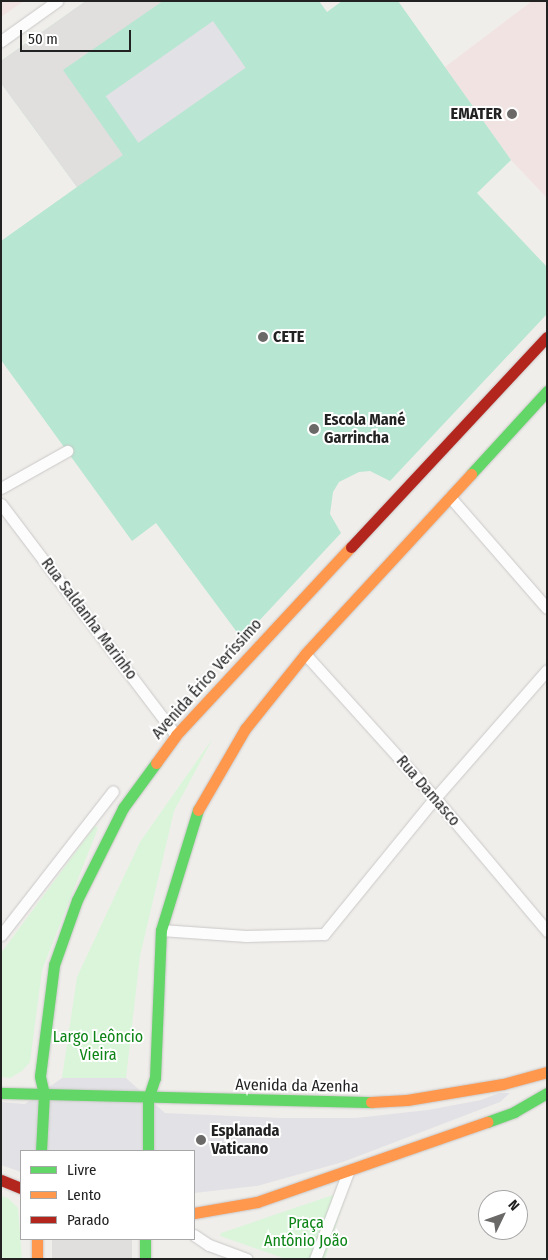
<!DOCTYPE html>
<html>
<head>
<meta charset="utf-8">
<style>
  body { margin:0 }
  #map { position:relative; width:548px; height:1260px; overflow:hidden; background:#f0eeeb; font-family:"Fira Sans Condensed",sans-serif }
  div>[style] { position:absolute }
  .commercial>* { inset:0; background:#f1e3e1 }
  .park>* { inset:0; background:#daf5da }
  .pitch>* { inset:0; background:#b7e6d2 }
  .parking>* { inset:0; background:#e0dfde; transform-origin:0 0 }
  .plaza>* { inset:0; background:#e2e1e5; transform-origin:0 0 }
  .roads { filter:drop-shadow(0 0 1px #c9c8c7) drop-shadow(0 0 1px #c9c8c7) }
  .street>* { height:11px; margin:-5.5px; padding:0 5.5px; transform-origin:5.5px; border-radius:5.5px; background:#fdfcfc }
  .fast>* { height:11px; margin:-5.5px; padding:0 5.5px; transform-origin:5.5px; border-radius:5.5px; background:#63d668 }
  .slow>* { height:11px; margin:-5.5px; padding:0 5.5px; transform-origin:5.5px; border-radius:5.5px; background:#ff974d }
  .jam>* { height:11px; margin:-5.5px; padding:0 5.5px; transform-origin:5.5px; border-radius:5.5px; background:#b3261e }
  .dots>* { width:14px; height:14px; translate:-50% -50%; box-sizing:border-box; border:2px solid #fff; border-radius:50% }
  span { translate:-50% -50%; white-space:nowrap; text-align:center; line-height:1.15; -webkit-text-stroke:4px #fff; paint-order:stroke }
  .poi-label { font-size:16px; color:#222; font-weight:700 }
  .right { translate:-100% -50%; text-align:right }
  .left { translate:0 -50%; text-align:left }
  .street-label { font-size:16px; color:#222 }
  .park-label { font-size:16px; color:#0c8416 }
  .frame { position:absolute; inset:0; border:2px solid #222; pointer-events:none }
  .legend { position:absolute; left:20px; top:1150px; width:175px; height:90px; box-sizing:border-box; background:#fff; border:1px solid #a7a7a7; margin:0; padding:6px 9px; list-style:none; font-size:15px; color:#222 }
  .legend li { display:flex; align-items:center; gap:10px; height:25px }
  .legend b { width:25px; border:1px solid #a7a7a7 }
  .north { position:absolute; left:478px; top:1190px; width:50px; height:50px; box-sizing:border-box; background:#fff; border:1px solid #a7a7a7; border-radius:50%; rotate:48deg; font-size:14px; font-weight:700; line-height:20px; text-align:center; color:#222 }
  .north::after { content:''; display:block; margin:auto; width:18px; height:22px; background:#6a6968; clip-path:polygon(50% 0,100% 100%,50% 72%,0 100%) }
  .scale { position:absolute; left:20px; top:30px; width:111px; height:22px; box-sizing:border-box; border:2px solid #222; border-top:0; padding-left:6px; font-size:15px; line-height:18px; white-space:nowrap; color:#222; -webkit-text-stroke:4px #fff; paint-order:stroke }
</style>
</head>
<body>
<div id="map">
  <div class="commercial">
    <i style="clip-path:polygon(1px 1px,24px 1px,1px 17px)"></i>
    <i style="clip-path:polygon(532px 1px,547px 1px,547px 198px,511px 160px,445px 67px)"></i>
  </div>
  <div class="park">
    <i style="clip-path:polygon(213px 738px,174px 811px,140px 956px,126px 1078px,62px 1078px,77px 977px,140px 842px)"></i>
    <i style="clip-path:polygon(95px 826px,98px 828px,42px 970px,30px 1062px,22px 1071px,10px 1078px,1px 1077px,1px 953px)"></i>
    <i style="clip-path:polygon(333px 1195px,344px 1201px,325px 1259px,286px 1259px,220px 1236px,221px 1233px)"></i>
    <i style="clip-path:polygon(1px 1196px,8px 1198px,18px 1208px,22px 1259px,1px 1259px)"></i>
  </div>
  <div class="pitch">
    <i style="clip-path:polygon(86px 1px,319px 1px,327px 12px,342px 1px,398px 1px,511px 160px,477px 193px,547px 267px,547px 314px,390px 481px,370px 471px,359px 472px,339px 482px,333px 492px,330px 514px,341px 533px,242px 639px,156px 523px,132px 541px,1px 360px,1px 241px,77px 187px,1px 83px,1px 61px)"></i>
  </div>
  <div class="parking">
    <i style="clip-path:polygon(86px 1px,163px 1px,63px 70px,123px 155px,77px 187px,1px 83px,1px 61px)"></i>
    <i style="left:52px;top:1239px;width:80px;height:20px"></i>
  </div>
  <div class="plaza">
    <i style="left:213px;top:21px;width:57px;height:131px;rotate:55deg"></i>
    <i style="clip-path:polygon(62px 1078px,126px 1078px,165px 1113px,281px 1118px,356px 1118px,428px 1110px,481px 1100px,499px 1093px,510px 1093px,500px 1102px,343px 1162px,257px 1186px,194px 1193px,194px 1151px,21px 1151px,21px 1172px,1px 1165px,1px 1102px,25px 1104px)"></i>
  </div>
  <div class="roads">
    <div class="street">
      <i style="left:1px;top:41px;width:69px;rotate:-35.5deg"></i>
      <i style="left:1px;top:488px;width:76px;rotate:-29.3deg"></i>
      <i style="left:450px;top:497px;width:147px;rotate:48.9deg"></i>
      <i style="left:1px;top:504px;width:290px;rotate:52.9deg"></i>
      <i style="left:305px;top:654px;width:194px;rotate:47.9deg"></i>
      <i style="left:435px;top:798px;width:174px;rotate:49.9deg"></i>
      <i style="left:161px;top:930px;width:85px;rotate:4deg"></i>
      <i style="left:246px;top:936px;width:78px;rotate:-1.5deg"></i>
      <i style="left:324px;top:934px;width:176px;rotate:-50.8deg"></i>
      <i style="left:435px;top:798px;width:170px;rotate:-48.8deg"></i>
      <i style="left:1px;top:935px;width:182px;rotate:-52.1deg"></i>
      <i style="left:194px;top:1235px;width:18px;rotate:34deg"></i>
      <i style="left:209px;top:1245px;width:40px;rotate:20.2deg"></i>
      <i style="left:315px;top:1259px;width:93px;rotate:-69.2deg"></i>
    </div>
    <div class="fast">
      <i style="left:471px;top:474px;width:113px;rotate:-47.5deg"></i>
      <i style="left:1px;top:1093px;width:370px;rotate:1.4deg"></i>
      <i style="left:487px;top:1122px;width:29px;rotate:-20deg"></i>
      <i style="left:514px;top:1112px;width:38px;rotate:-30deg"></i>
      <i style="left:41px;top:1151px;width:57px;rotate:-87deg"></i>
      <i style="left:44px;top:1094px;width:18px;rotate:-103deg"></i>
      <i style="left:40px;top:1076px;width:112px;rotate:-82.8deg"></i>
      <i style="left:54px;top:965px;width:69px;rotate:-70.5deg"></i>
      <i style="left:77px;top:900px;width:103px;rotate:-63.4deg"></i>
      <i style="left:123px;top:808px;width:56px;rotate:-53.7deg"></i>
      <i style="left:148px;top:1151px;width:52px;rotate:-90deg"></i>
      <i style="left:148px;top:1099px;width:22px;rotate:-72deg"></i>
      <i style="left:155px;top:1078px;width:148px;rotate:-87.7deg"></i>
      <i style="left:161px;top:930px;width:126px;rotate:-72.9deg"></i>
      <i style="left:145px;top:1239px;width:20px;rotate:90deg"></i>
    </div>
    <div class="slow">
      <i style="left:156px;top:763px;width:34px;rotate:-54deg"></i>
      <i style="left:176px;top:735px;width:257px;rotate:-47.1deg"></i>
      <i style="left:198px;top:810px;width:94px;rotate:-59.9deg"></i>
      <i style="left:245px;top:729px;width:96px;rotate:-51.3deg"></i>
      <i style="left:305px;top:654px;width:245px;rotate:-47.3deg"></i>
      <i style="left:371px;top:1102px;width:36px;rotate:-3deg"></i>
      <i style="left:407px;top:1100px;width:97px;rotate:-9.5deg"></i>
      <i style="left:503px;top:1084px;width:46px;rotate:-15.3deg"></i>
      <i style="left:194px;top:1213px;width:64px;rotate:-9.9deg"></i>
      <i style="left:257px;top:1202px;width:244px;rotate:-19.2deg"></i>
      <i style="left:37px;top:1239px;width:20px;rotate:90deg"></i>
    </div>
    <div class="jam">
      <i style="left:351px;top:547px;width:287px;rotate:-47deg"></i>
      <i style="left:1px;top:1180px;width:22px;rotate:22deg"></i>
    </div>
  </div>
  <div class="dots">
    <i style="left:512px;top:114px;background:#6a6968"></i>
    <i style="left:263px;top:337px;background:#6a6968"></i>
    <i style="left:314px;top:429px;background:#6a6968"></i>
    <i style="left:201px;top:1140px;background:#6a6968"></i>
  </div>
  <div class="poi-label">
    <span class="right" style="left:502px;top:114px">EMATER</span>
    <span class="left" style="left:273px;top:337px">CETE</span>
    <span class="left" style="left:324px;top:429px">Escola Mané<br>Garrincha</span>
    <span class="left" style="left:211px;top:1140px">Esplanada<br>Vaticano</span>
  </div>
  <div class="street-label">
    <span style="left:89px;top:619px;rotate:53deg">Rua Saldanha Marinho</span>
    <span style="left:207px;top:679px;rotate:-48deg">Avenida Érico Veríssimo</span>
    <span style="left:428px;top:791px;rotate:49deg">Rua Damasco</span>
    <span style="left:297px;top:1086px;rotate:1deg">Avenida da Azenha</span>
  </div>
  <div class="park-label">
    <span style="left:98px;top:1046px">Largo Leôncio<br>Vieira</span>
    <span style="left:306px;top:1232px">Praça<br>Antônio João</span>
  </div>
  <div class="frame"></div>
  <ul class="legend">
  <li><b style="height:6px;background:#63d668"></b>Livre</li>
  <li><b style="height:6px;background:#ff974d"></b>Lento</li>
  <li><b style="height:6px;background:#b3261e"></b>Parado</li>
  </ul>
  <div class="north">N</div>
  <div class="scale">50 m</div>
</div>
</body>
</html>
